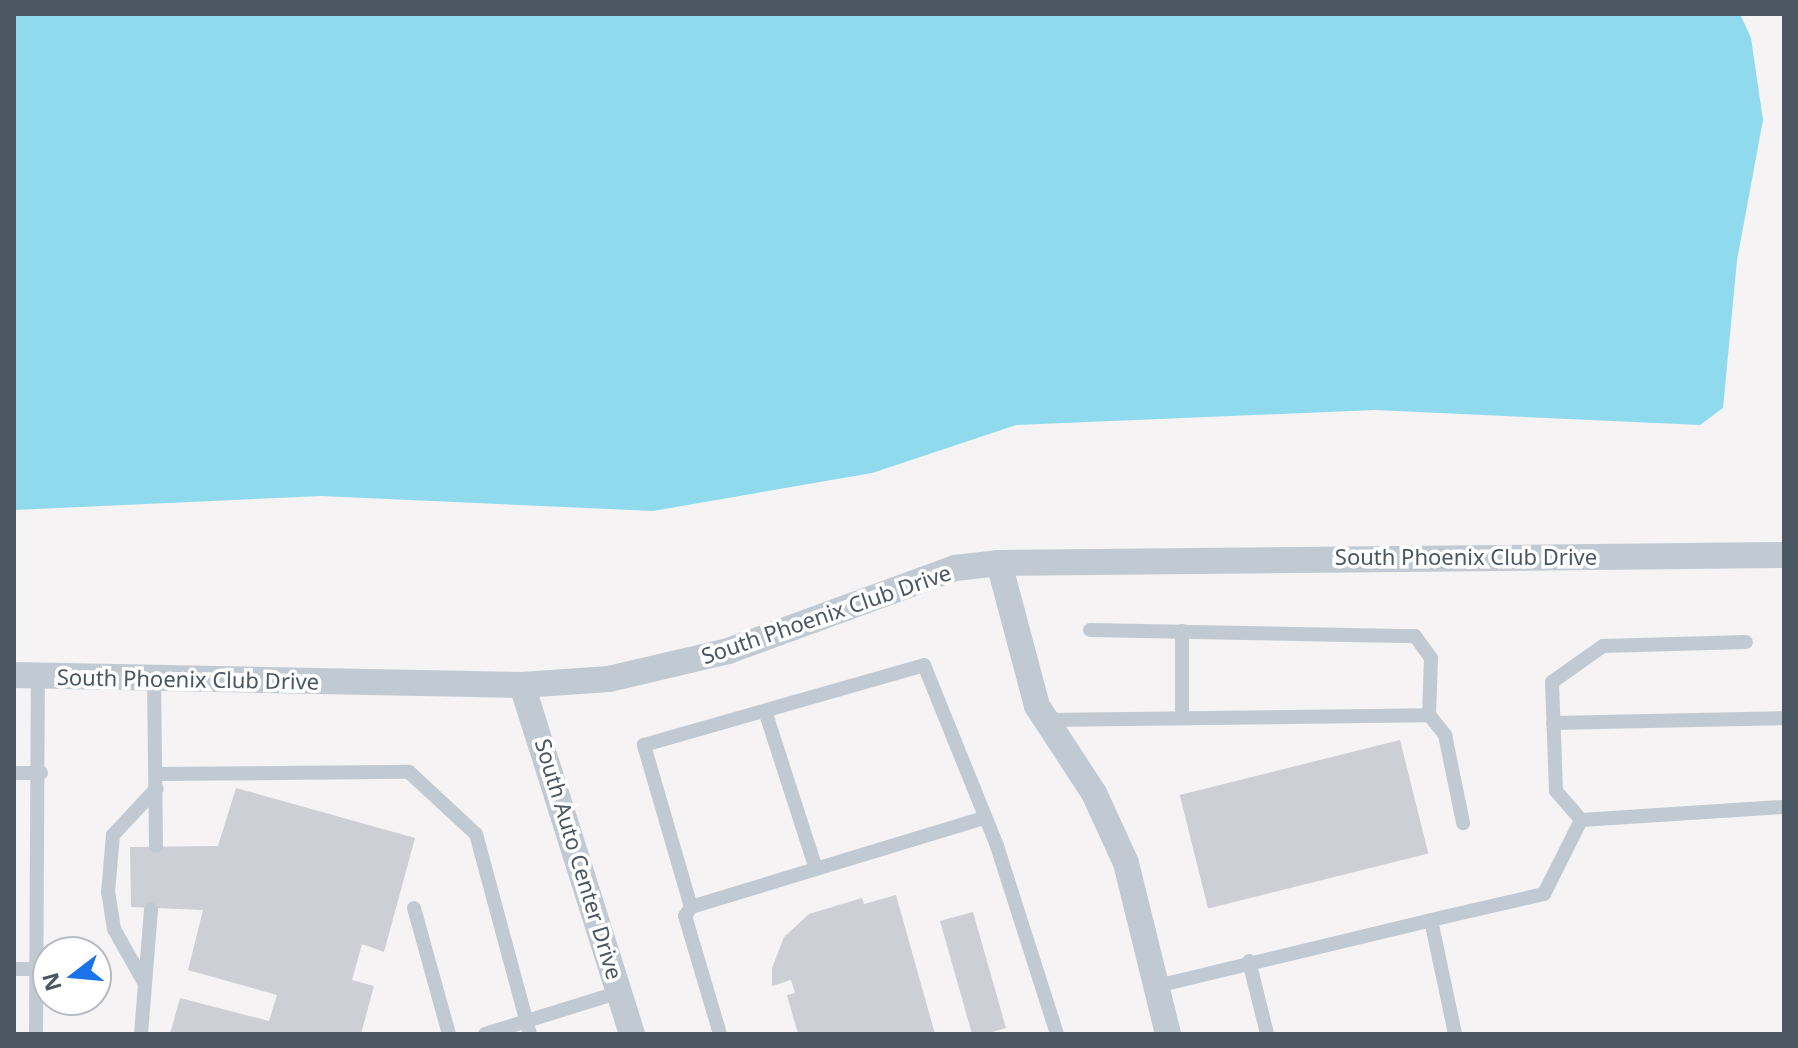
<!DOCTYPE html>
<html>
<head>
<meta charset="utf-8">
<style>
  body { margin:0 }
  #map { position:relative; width:1798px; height:1048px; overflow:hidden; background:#f5f3f3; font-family:"Noto Sans",sans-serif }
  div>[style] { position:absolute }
  .water>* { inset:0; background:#90daee }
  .building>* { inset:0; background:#cdcfd5; transform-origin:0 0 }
  .service>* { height:14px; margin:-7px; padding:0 7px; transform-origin:7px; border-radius:7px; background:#c1cad2 }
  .minor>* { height:26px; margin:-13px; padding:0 13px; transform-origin:13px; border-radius:13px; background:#c1cad2 }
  span { translate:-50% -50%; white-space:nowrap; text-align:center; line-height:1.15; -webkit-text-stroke:7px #fff; paint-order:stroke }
  .street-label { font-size:22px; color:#4a5661 }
  .frame { position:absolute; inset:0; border:16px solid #4a5661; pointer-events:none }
  .north { position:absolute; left:32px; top:936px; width:80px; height:80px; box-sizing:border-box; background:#fff; border:2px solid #b7bbc0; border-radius:50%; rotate:254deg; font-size:22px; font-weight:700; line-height:32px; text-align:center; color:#4a5661 }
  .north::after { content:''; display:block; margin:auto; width:28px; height:36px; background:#1a73e8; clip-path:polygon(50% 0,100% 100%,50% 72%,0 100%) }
</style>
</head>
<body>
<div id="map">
  <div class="water">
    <i style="clip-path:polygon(14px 14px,1740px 14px,1751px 38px,1763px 120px,1737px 260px,1723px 408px,1700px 425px,1375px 410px,1016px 425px,872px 473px,653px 511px,321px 496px,14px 510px)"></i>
  </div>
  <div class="building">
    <i style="left:1400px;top:740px;width:117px;height:227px;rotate:76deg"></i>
    <i style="clip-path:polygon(236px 788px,415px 838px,384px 952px,362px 944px,352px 980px,374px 986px,361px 1034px,170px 1034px,180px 998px,269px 1021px,277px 995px,188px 970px,203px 910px,131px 907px,130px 847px,218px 846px)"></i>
    <i style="clip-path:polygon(896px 895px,935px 1034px,798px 1034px,787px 995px,795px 993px,791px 980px,772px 986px,772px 968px,784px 937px,809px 914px,862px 898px,864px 904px)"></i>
    <i style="clip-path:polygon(973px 912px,1006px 1028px,985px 1034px,972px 1034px,940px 921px)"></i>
  </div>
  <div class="service">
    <i style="left:1090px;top:630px;width:325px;rotate:1.1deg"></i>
    <i style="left:1415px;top:636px;width:27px;rotate:54deg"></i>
    <i style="left:1431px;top:658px;width:57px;rotate:92deg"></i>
    <i style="left:1746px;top:642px;width:143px;rotate:178.4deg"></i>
    <i style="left:1603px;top:646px;width:62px;rotate:144.8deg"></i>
    <i style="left:1552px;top:682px;width:109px;rotate:87.9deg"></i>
    <i style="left:1556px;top:791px;width:38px;rotate:49deg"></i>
    <i style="left:1581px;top:820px;width:203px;rotate:-3.7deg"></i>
    <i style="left:154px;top:679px;width:167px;rotate:89.3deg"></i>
    <i style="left:766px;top:714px;width:160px;rotate:72.1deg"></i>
    <i style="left:1182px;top:718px;width:87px;rotate:-90deg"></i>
    <i style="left:1045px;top:720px;width:384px;rotate:-0.7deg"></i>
    <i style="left:1429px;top:715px;width:26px;rotate:51deg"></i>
    <i style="left:1445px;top:735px;width:90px;rotate:78.4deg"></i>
    <i style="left:1553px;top:723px;width:231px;rotate:-1.2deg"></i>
    <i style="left:14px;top:773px;width:27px"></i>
    <i style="left:157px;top:774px;width:252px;rotate:-0.5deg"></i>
    <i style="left:409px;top:772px;width:91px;rotate:42.8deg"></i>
    <i style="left:476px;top:834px;width:207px;rotate:74.9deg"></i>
    <i style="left:691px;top:907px;width:169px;rotate:-106.2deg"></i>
    <i style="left:644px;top:745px;width:291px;rotate:-15.9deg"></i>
    <i style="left:924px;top:665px;width:195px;rotate:68deg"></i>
    <i style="left:997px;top:846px;width:197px;rotate:72.3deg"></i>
    <i style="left:414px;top:908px;width:131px;rotate:74.5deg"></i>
    <i style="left:1431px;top:920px;width:116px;rotate:-13deg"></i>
    <i style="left:1544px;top:894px;width:83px;rotate:-63.4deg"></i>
    <i style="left:1249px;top:961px;width:75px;rotate:76.1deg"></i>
    <i style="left:14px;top:969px;width:23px"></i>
    <i style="left:145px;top:984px;width:63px;rotate:-119.4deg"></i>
    <i style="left:114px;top:929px;width:36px;rotate:-99deg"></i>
    <i style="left:108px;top:893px;width:58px;rotate:-85.1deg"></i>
    <i style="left:113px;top:835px;width:64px;rotate:-46.9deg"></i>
    <i style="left:1157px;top:986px;width:282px;rotate:-13.5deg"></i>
    <i style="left:1431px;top:920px;width:116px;rotate:78.1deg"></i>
    <i style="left:36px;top:1034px;width:358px;rotate:-89.7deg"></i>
    <i style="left:141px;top:1034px;width:125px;rotate:-85.4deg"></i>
    <i style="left:485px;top:1034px;width:141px;rotate:-17.3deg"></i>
    <i style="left:720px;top:1034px;width:123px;rotate:-106.5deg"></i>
    <i style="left:685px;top:916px;width:11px;rotate:-56deg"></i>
    <i style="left:691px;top:907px;width:306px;rotate:-16.9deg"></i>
  </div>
  <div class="minor">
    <i style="left:999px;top:563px;width:148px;rotate:75.1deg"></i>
    <i style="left:1037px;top:706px;width:104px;rotate:56.8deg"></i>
    <i style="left:1094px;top:793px;width:77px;rotate:65.4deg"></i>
    <i style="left:1126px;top:863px;width:176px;rotate:76.2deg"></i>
    <i style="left:14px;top:675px;width:508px;rotate:1.13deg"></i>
    <i style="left:522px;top:685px;width:87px;rotate:-3.9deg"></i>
    <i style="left:609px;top:679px;width:122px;rotate:-13.2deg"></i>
    <i style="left:728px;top:651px;width:242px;rotate:-20.1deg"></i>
    <i style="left:955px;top:568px;width:44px;rotate:-6.5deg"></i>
    <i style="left:999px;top:563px;width:785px;rotate:-0.58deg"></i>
    <i style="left:522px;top:685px;width:366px;rotate:72.5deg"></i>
  </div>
  <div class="street-label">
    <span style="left:1466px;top:557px">South Phoenix Club Drive</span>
    <span style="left:826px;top:614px;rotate:-19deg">South Phoenix Club Drive</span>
    <span style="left:188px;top:679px;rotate:1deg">South Phoenix Club Drive</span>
    <span style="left:579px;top:859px;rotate:73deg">South Auto Center Drive</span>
  </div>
  <div class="frame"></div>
  <div class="north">N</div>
</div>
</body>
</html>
